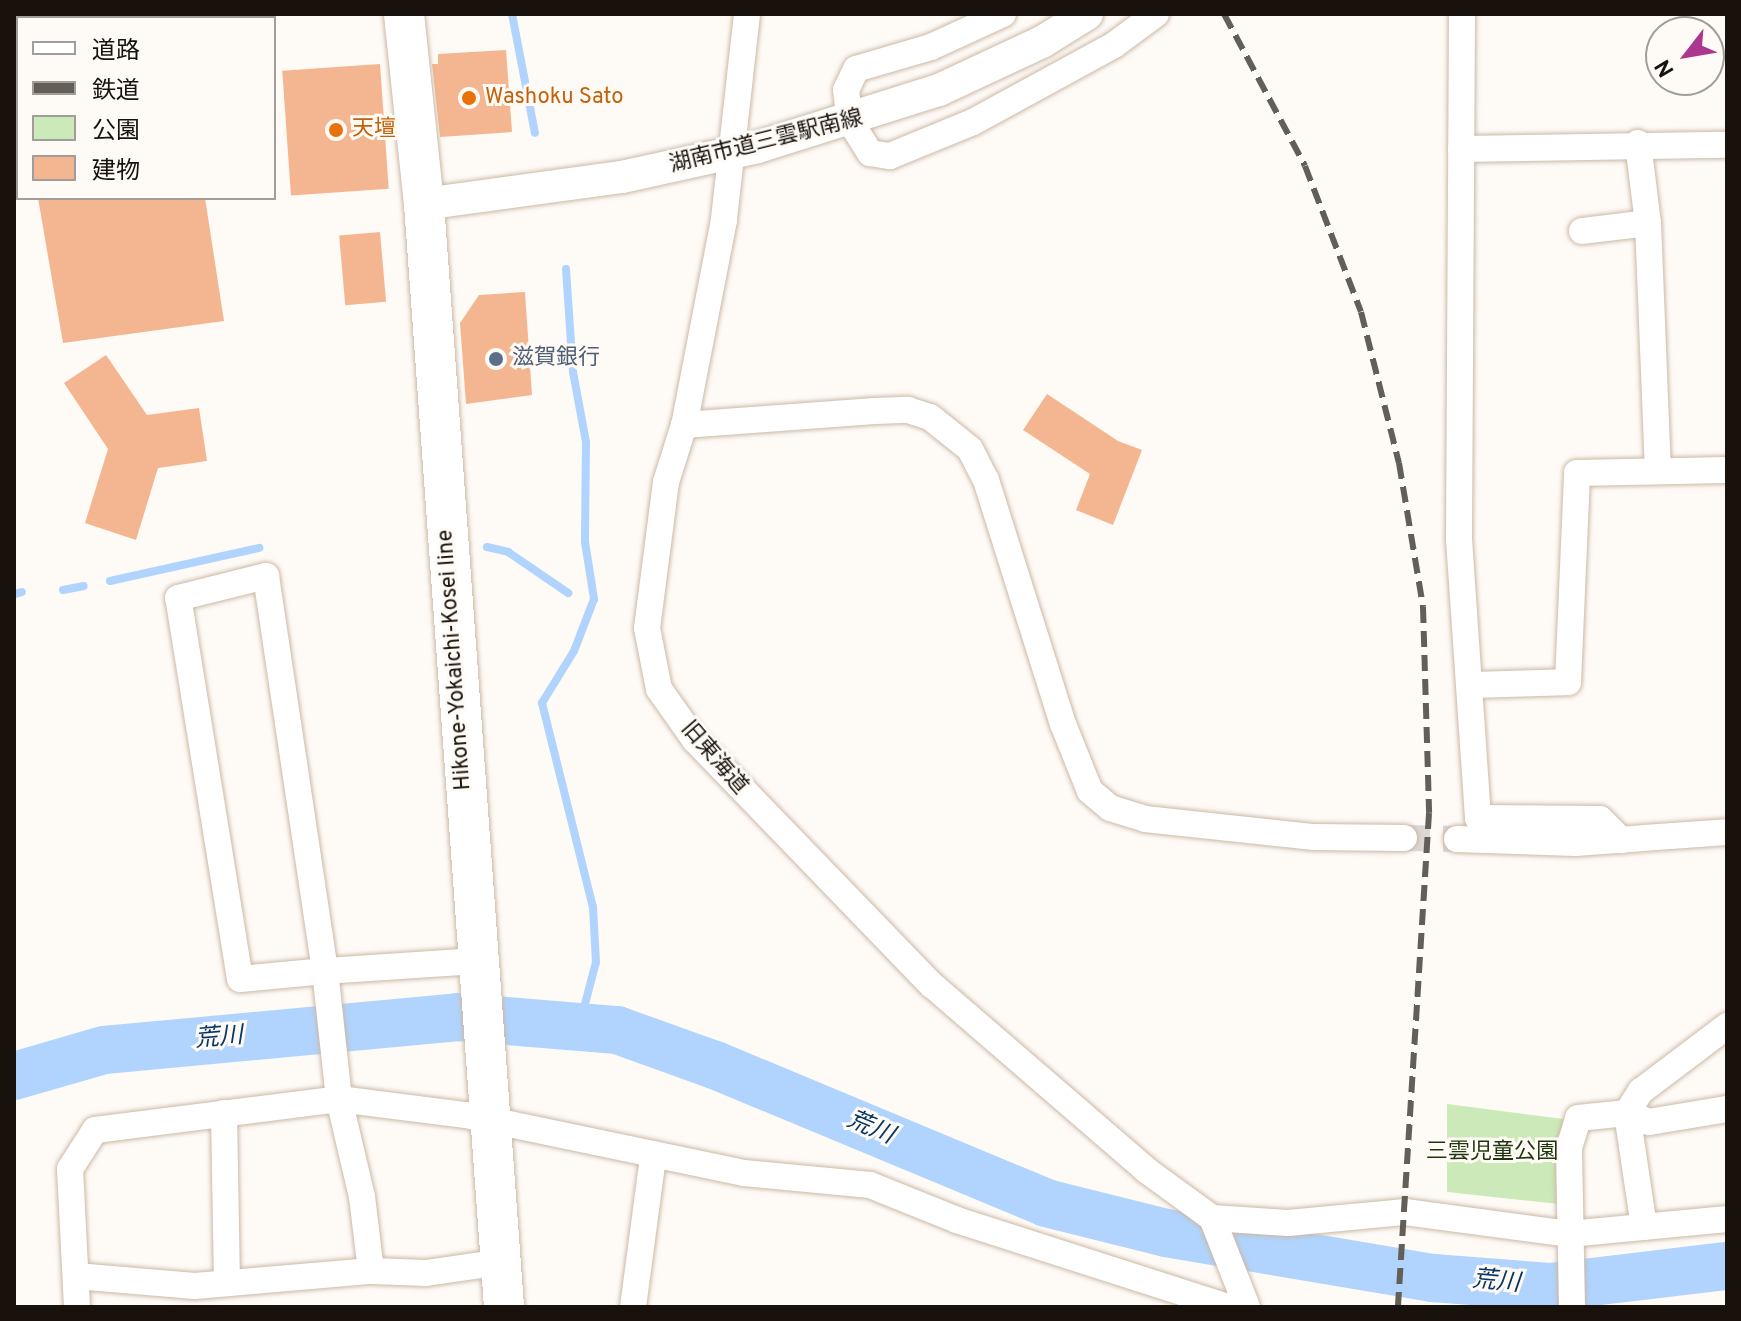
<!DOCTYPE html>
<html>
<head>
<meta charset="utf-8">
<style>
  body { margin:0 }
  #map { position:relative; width:1741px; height:1321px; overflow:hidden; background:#fefaf6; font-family:Overpass,"Noto Sans JP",sans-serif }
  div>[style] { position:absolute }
  .green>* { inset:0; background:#cce9b9 }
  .stream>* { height:8px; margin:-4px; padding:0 4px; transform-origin:4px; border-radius:4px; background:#b0d4fe }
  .river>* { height:48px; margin:-24px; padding:0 24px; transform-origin:24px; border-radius:24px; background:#b0d4fe }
  .building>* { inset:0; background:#f4b690; transform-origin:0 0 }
  .minor-tunnel>* { height:26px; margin-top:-13px; transform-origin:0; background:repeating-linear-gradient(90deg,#dcd7d3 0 26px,transparent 0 39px) }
  .roads { filter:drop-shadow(0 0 2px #cbb9a6) drop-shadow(0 0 2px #cbb9a6) }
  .minor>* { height:26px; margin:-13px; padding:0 13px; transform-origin:13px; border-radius:13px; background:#fff }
  .tertiary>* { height:32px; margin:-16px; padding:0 16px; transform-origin:16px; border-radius:16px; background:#fff }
  .primary>* { height:40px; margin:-20px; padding:0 20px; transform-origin:20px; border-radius:20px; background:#fff }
  .rail>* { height:6px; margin-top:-3px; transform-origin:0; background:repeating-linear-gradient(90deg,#645e59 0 16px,transparent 0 24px) }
  .dots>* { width:22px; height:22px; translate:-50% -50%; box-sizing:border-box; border:4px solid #fefaf6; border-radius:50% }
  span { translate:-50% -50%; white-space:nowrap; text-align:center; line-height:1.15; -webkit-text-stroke:6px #fefaf6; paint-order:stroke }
  .food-label { font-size:22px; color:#c56008 }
  .left { translate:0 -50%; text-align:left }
  .street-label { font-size:22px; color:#19120c }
  .service-label { font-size:22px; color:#4e5e75 }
  .park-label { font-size:22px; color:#1f360d }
  .water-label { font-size:24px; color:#073664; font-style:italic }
  .frame { position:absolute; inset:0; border:16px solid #19120c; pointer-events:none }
  .legend { position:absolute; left:16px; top:16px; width:260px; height:184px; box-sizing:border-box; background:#fefaf6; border:2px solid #a29d98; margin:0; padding:10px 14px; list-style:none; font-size:24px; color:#19120c }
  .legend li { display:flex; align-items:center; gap:16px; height:40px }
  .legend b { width:40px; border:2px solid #a29d98 }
  .north { position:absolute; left:1645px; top:16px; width:80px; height:80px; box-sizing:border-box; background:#fefaf6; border:2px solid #a29d98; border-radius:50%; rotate:239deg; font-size:22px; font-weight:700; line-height:32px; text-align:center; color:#19120c }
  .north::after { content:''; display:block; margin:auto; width:28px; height:36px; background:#ab3791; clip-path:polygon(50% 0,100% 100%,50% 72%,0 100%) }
</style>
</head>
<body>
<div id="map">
  <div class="green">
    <i style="clip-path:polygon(1447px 1104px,1563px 1119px,1569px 1205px,1447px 1192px)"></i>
  </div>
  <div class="stream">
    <i style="left:512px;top:14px;width:121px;rotate:79.1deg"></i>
    <i style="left:566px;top:269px;width:103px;rotate:86.1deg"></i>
    <i style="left:573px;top:372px;width:71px;rotate:79.5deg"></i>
    <i style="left:586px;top:442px;width:100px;rotate:90.6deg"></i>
    <i style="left:585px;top:542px;width:58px;rotate:81deg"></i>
    <i style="left:594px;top:599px;width:56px;rotate:111deg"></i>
    <i style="left:574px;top:651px;width:61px;rotate:121.6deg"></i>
    <i style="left:542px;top:703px;width:210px;rotate:76deg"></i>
    <i style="left:593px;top:907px;width:55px;rotate:86.9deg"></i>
    <i style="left:596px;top:962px;width:67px;rotate:104.7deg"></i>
    <i style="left:487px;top:547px;width:22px;rotate:13deg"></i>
    <i style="left:508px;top:552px;width:73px;rotate:34.3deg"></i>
    <i style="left:110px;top:581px;width:153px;rotate:-12.5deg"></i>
    <i style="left:63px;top:590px;width:21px;rotate:-11deg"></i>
    <i style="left:14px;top:594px;width:8px;rotate:-14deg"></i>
  </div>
  <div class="river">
    <i style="left:14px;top:1076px;width:94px;rotate:-16.1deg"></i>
    <i style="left:104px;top:1050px;width:356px;rotate:-5.3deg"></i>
    <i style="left:458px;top:1017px;width:160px;rotate:4.7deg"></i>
    <i style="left:617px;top:1030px;width:104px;rotate:19.7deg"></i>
    <i style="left:715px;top:1065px;width:359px;rotate:22.6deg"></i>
    <i style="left:1046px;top:1203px;width:124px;rotate:14deg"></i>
    <i style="left:1166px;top:1233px;width:271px;rotate:9.6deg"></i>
    <i style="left:1433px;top:1278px;width:117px;rotate:4.4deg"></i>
    <i style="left:1550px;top:1287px;width:178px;rotate:-6.8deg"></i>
  </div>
  <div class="building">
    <i style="clip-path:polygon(506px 50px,512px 132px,440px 137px,432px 64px,438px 64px,438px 54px)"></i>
    <i style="left:380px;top:64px;width:125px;height:98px;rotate:86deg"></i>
    <i style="clip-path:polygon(38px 198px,205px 198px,224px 321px,63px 343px)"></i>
    <i style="left:380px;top:232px;width:70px;height:41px;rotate:85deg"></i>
    <i style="clip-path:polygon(525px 292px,532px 395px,466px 404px,460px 323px,479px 295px)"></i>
    <i style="clip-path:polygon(106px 355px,147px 415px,199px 408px,207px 461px,158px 468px,136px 540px,85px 523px,108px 449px,64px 383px)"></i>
    <i style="clip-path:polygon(1047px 394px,1118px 441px,1142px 450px,1113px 525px,1076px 510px,1090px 474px,1023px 430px)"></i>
  </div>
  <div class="minor-tunnel">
    <i style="left:1404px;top:838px;width:53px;rotate:1.1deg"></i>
  </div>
  <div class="roads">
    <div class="minor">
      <i style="left:747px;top:14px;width:207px;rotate:96.4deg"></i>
      <i style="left:724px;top:220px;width:209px;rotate:101deg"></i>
      <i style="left:684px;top:425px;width:60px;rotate:107.5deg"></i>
      <i style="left:666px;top:482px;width:147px;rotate:97.4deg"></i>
      <i style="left:647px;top:628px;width:62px;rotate:78.9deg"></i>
      <i style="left:659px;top:689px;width:62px;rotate:54.8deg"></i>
      <i style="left:695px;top:740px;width:341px;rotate:46deg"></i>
      <i style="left:932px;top:985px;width:283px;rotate:40.8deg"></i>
      <i style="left:1146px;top:1170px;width:82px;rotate:36deg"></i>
      <i style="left:1212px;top:1218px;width:96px;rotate:68.5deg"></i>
      <i style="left:1003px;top:14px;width:79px;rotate:155.4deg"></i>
      <i style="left:931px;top:47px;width:78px;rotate:163.7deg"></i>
      <i style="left:856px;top:69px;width:23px;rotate:115deg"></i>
      <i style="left:846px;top:90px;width:31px;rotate:83deg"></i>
      <i style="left:850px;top:121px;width:38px;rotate:58deg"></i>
      <i style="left:870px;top:153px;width:20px;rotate:9deg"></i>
      <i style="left:890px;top:156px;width:90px;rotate:-22.3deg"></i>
      <i style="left:973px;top:122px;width:161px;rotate:-28.6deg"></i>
      <i style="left:1114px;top:45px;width:52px;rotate:-36.4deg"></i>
      <i style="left:1462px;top:14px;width:525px;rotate:90.33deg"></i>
      <i style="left:1459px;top:539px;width:280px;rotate:86.1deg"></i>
      <i style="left:1478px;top:818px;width:122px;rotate:0.5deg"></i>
      <i style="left:1600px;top:819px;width:30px;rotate:45deg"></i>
      <i style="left:1638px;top:143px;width:81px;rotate:82.9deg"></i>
      <i style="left:1648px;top:223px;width:248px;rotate:87.7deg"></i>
      <i style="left:1461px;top:149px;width:266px;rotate:-0.9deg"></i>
      <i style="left:1582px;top:231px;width:66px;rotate:-6.9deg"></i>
      <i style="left:684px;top:425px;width:191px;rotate:-4.2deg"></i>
      <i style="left:874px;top:411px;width:34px;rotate:-2deg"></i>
      <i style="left:908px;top:410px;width:23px;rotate:18deg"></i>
      <i style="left:930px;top:417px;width:51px;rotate:38.7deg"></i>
      <i style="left:970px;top:449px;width:35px;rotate:63deg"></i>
      <i style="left:986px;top:480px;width:256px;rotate:72.5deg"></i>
      <i style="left:1063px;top:724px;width:72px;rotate:68.1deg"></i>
      <i style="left:1090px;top:791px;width:26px;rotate:40deg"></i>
      <i style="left:1110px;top:808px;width:37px;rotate:17deg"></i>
      <i style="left:1145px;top:819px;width:170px;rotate:6.1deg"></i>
      <i style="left:1314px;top:837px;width:90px;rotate:0.6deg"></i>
      <i style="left:1469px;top:685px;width:99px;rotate:-1.7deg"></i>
      <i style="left:1568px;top:682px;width:209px;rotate:-87.5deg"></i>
      <i style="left:1577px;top:473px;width:150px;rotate:-1.1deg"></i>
      <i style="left:1457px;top:839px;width:118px;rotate:1.9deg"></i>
      <i style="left:1575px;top:843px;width:152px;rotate:-4.1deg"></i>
      <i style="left:224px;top:1113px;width:170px;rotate:89deg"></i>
      <i style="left:1212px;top:1218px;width:76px;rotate:3.8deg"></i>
      <i style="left:1288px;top:1223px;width:118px;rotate:-5.4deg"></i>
      <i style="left:1405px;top:1212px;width:165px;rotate:7.6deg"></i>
      <i style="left:1569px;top:1234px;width:159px;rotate:-5.4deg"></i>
      <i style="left:1644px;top:1227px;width:115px;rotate:-98.5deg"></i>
      <i style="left:1627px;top:1113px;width:26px;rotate:-58deg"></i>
      <i style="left:1641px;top:1091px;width:108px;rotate:-37.1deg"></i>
      <i style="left:371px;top:1271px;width:75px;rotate:-96.9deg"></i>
      <i style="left:362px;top:1197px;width:101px;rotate:-103.2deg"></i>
      <i style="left:339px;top:1099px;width:129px;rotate:-96.2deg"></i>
      <i style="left:325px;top:971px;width:85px;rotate:174.6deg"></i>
      <i style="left:240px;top:979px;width:386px;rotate:-99.2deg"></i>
      <i style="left:178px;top:598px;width:91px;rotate:-14deg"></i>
      <i style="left:266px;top:576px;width:399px;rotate:81.5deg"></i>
      <i style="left:325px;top:971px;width:150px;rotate:-3.8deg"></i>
      <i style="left:76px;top:1276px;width:119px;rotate:4.8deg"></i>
      <i style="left:195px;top:1286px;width:177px;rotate:-4.9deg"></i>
      <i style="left:371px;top:1271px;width:55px;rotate:2.1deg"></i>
      <i style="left:426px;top:1273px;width:76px;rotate:-8.3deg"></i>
      <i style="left:77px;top:1307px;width:138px;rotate:-92.9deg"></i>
      <i style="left:70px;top:1169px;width:46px;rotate:-57.3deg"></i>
      <i style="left:95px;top:1130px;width:246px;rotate:-7.2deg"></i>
      <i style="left:339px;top:1099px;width:128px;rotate:7.2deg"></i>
      <i style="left:466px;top:1115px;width:284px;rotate:11.8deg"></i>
      <i style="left:744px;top:1173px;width:127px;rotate:5.4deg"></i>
      <i style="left:870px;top:1185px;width:94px;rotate:21.9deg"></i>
      <i style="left:957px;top:1220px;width:285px;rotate:17.8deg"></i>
      <i style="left:633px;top:1307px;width:151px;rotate:-82.4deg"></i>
      <i style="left:1572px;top:1307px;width:159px;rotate:-91.1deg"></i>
      <i style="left:1569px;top:1148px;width:31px;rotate:-73deg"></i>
      <i style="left:1578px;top:1118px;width:49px;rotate:-5.8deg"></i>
      <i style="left:1627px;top:1113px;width:24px;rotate:22deg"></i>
      <i style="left:1649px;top:1122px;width:79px;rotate:-9.5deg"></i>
    </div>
    <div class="tertiary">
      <i style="left:424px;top:204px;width:200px;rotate:-7.8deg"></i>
      <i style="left:622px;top:177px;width:139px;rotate:-12.4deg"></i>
      <i style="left:758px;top:147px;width:190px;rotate:-17.5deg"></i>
      <i style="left:939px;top:90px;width:114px;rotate:-25deg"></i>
      <i style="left:1042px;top:42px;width:53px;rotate:-31.9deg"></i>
    </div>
    <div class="primary">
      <i style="left:404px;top:14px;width:191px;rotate:84deg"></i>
      <i style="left:424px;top:204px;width:1106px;rotate:85.85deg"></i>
    </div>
  </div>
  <div class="rail">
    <i style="left:1224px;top:14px;width:172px;rotate:61.9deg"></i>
    <i style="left:1305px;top:166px;width:156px;rotate:69deg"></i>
    <i style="left:1361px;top:312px;width:156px;rotate:75.9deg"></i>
    <i style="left:1399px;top:463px;width:146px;rotate:80.5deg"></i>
    <i style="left:1423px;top:607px;width:206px;rotate:88.3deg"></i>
    <i style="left:1429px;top:813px;width:495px;rotate:93.6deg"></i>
  </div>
  <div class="dots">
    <i style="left:469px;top:98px;background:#e8710a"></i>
    <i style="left:336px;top:130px;background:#e8710a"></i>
    <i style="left:496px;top:359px;background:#5c6f8a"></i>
  </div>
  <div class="food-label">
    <span class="left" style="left:485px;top:98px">Washoku Sato</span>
    <span class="left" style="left:352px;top:130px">天壇</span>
  </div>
  <div class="street-label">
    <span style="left:766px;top:142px;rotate:-14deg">湖南市道三雲駅南線</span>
    <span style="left:455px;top:660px;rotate:-94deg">Hikone-Yokaichi-Kosei line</span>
    <span style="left:714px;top:758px;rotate:49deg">旧東海道</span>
  </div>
  <div class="service-label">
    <span class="left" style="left:512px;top:359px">滋賀銀行</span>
  </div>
  <div class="park-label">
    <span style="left:1492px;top:1153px">三雲児童公園</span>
  </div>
  <div class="water-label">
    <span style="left:219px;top:1039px;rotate:-5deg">荒川</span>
    <span style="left:870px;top:1129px;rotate:23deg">荒川</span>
    <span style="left:1496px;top:1283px;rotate:5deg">荒川</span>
  </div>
  <div class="frame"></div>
  <ul class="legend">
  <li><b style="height:10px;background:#fff"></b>道路</li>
  <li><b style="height:10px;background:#645e59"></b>鉄道</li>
  <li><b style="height:22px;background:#cce9b9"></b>公園</li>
  <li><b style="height:22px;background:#f4b690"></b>建物</li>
  </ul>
  <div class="north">N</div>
</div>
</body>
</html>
